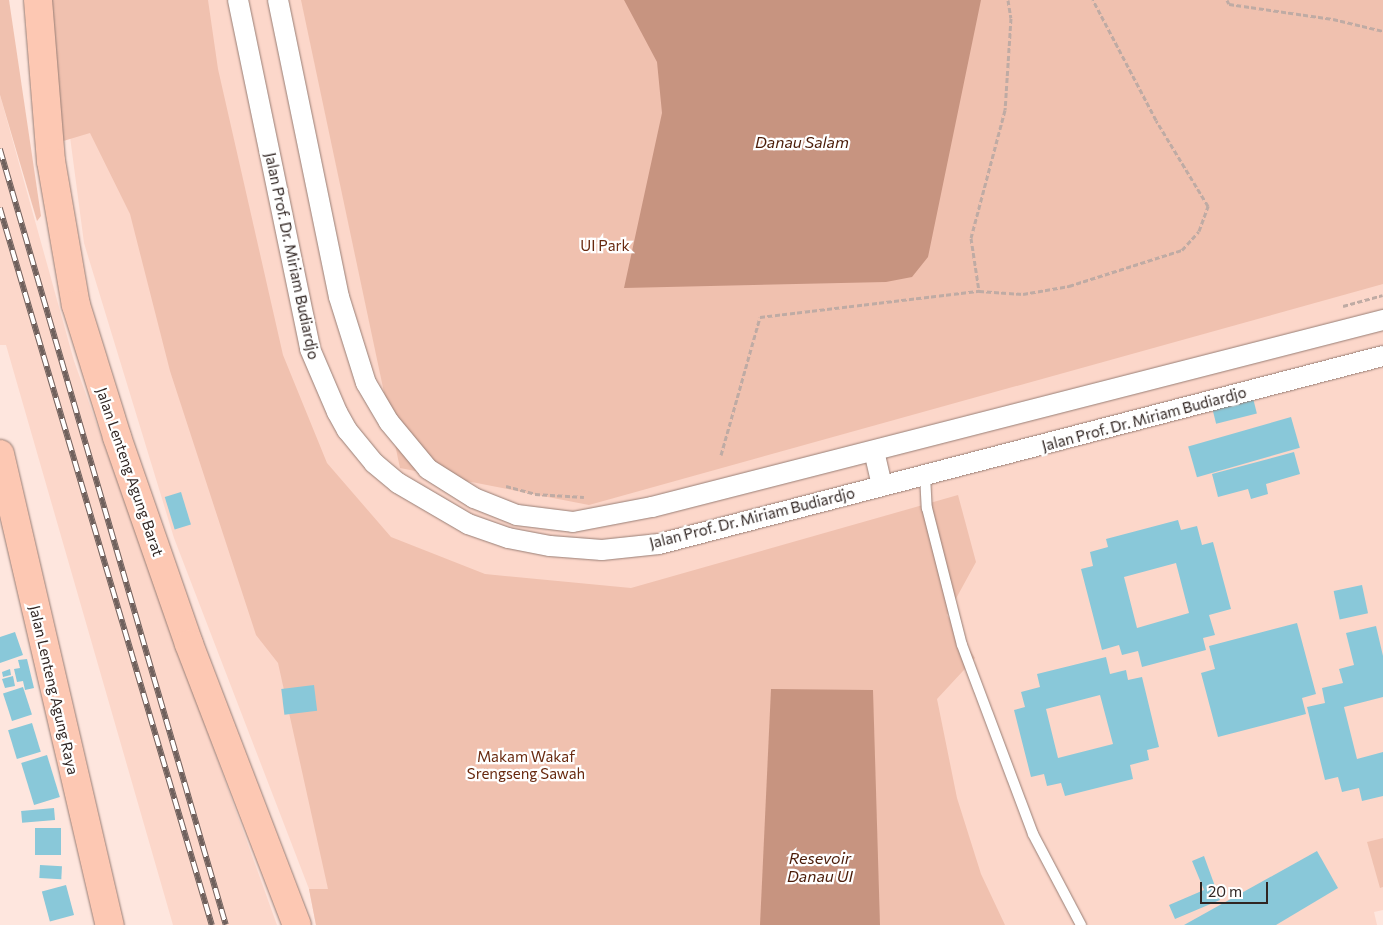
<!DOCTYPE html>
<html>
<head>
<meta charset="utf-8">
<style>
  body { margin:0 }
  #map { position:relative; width:1383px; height:925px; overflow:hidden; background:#fee6de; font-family:Commissioner,sans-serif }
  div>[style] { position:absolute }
  .built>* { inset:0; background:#fcd7ca }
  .green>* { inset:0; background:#f0c1af }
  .water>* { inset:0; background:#c79480 }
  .building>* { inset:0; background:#89c8d9; transform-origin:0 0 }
  .path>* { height:3px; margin-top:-1.5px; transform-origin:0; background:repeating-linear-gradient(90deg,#bfaba4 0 5px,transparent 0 7.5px) }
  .roads { filter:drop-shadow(0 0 1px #987e75) drop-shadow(0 0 1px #987e75) }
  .service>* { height:10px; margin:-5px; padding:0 5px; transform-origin:5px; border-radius:5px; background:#fff }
  .minor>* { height:20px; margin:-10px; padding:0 10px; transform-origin:10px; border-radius:10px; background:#fff }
  .primary>* { height:28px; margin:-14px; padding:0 14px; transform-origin:14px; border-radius:14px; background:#fdc8b3 }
  .rail>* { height:5.5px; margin-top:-2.75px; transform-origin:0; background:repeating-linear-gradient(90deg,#fff 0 11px,#70615d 0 22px); box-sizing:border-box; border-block:1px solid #70615d }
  span { translate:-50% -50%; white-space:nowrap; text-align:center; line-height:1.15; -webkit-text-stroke:4.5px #fff; paint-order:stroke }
  .park-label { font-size:15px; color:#68290f }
  .street-label { font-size:15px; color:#302522 }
  .water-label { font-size:16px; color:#4b1c08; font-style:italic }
  .scale { position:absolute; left:1200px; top:882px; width:68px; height:22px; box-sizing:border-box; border:2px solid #302522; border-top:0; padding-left:6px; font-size:15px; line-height:18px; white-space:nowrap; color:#302522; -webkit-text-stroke:4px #fff; paint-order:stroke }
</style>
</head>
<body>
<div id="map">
  <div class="built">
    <i style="clip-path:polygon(52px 0,1383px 0,1383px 910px,1374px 912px,1377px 925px,316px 925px,309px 889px,174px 538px,84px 243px)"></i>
    <i style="clip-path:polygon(0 95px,74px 361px,277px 925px,173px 925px,6px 345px,0 345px)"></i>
  </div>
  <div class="green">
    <i style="clip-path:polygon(0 0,9px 0,41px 216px,37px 221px,0 95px)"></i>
    <i style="clip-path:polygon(48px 0,208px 0,218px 69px,283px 355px,327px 463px,391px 537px,485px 574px,631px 588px,958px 495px,976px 562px,947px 615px,975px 658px,937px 699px,957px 798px,981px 874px,1005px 925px,316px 925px,309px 889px,328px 889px,278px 663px,256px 635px,170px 371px,130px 214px,90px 133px,60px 142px)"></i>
    <i style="clip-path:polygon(301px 0,1383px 0,1383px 284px,589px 505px,400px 468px)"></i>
    <i style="clip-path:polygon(1383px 838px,1383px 887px,1380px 888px,1367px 842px)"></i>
  </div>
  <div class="water">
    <i style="clip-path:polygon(624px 0,981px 0,928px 257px,912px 277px,886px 282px,624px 288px,662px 113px,657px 62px)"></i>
    <i style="clip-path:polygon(771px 689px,873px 690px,880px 925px,760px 925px)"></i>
  </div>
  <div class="building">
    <i style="left:1253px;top:398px;width:16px;height:42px;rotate:76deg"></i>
    <i style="left:1291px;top:417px;width:32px;height:107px;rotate:74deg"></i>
    <i style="clip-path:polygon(1294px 452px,1300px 474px,1266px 484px,1268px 494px,1251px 499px,1248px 489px,1218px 497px,1212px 474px)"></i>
    <i style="left:181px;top:492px;width:34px;height:17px;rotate:73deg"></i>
    <i style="clip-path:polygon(evenodd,1178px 520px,1181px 530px,1197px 526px,1202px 545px,1213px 542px,1231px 609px,1209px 615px,1215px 635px,1203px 638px,1206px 650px,1142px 667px,1138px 651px,1122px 655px,1119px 645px,1102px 650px,1081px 569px,1093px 566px,1090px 552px,1108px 547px,1106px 539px,1178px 520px,1176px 563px,1189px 613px,1137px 628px,1124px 577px,1176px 563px)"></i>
    <i style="left:1362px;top:585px;width:29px;height:29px;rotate:78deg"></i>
    <i style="clip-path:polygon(1297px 623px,1316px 694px,1302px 698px,1306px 714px,1218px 737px,1201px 673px,1215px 669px,1209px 646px)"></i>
    <i style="clip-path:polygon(1376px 626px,1383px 656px,1383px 697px,1344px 707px,1357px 759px,1383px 752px,1383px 796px,1362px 801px,1359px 788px,1342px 792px,1338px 777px,1325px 780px,1307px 707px,1325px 703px,1322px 688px,1343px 683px,1339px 669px,1354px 665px,1346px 633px)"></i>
    <i style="clip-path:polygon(15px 632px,23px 655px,0 663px,0 637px)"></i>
    <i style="clip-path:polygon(evenodd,1106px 657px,1110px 674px,1126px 670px,1128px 680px,1142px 677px,1159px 747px,1147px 750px,1149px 760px,1130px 765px,1133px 779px,1065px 796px,1061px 783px,1047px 786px,1044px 774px,1031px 777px,1014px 710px,1025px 707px,1021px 692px,1040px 687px,1037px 674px,1106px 657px,1100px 695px,1113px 744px,1058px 758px,1046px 709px,1100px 695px)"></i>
    <i style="clip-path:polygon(27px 659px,34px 688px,25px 690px,23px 681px,17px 682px,14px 669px,20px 668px,18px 660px)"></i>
    <i style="clip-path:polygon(10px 669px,11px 675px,3px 677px,2px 672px)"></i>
    <i style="clip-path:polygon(13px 676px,15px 686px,5px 688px,2px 679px)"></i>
    <i style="left:314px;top:685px;width:26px;height:33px;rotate:83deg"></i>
    <i style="left:23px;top:687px;width:29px;height:21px;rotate:72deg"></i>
    <i style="left:32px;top:723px;width:30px;height:25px;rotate:73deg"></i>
    <i style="left:47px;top:755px;width:44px;height:27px;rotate:73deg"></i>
    <i style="left:54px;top:808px;width:12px;height:33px;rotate:85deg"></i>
    <i style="left:35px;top:828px;width:26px;height:27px"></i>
    <i style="clip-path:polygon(1317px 851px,1338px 888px,1276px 925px,1184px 925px)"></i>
    <i style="clip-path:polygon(1204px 856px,1220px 900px,1175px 919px,1169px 905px,1204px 890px,1192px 861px)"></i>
    <i style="left:40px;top:865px;width:22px;height:13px;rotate:3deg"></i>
    <i style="left:66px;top:885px;width:31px;height:25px;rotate:75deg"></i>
  </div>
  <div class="path">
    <i style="left:1008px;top:0;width:18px;rotate:81deg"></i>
    <i style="left:1011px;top:18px;width:92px;rotate:93.7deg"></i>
    <i style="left:1005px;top:110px;width:132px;rotate:104.9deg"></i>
    <i style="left:971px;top:238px;width:54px;rotate:81.4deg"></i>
    <i style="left:979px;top:291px;width:44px;rotate:3.9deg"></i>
    <i style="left:1023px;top:294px;width:47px;rotate:-9.9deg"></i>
    <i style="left:1069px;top:286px;width:119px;rotate:-17.7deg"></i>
    <i style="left:1182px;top:250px;width:25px;rotate:-48deg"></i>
    <i style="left:1199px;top:231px;width:27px;rotate:-70deg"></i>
    <i style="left:1208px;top:206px;width:100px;rotate:-121.2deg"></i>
    <i style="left:1156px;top:120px;width:136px;rotate:-117.7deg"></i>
    <i style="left:1227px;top:0;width:4px;rotate:63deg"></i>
    <i style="left:1229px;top:4px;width:105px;rotate:8.2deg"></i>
    <i style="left:1333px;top:19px;width:51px;rotate:13.5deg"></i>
    <i style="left:1343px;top:306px;width:41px;rotate:-15.4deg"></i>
    <i style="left:721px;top:455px;width:143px;rotate:-74.2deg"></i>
    <i style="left:760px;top:317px;width:221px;rotate:-6.8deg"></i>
    <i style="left:506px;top:486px;width:30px;rotate:15deg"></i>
    <i style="left:535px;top:494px;width:49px;rotate:3.5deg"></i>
  </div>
  <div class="roads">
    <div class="service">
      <i style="left:925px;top:475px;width:33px;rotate:87deg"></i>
      <i style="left:927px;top:508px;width:141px;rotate:75.7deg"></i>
      <i style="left:962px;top:645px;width:202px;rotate:69.4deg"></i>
      <i style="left:1033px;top:834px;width:103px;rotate:62.2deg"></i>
    </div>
    <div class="minor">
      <i style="left:238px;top:0;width:356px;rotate:78.3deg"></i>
      <i style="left:310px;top:349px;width:69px;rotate:66.8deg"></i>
      <i style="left:337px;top:412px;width:21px;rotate:61deg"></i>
      <i style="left:347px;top:430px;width:43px;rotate:50.7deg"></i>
      <i style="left:374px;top:463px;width:31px;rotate:40deg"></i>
      <i style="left:398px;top:483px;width:81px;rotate:30.4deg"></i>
      <i style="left:468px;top:524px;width:42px;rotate:19.3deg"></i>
      <i style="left:508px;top:538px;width:43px;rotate:10.8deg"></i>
      <i style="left:550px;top:546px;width:52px;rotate:4.4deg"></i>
      <i style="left:602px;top:550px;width:57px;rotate:-6deg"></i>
      <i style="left:659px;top:544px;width:748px;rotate:-14.56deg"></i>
      <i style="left:278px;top:0;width:303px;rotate:78.4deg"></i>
      <i style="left:339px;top:297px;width:90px;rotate:72.6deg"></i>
      <i style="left:366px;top:383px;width:45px;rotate:59.5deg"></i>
      <i style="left:389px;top:422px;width:61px;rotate:50.3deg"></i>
      <i style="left:428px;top:469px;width:54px;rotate:32.2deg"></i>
      <i style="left:474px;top:498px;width:46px;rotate:21.6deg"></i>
      <i style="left:517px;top:515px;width:56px;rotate:7.1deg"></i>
      <i style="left:573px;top:522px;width:80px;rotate:-10.8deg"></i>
      <i style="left:652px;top:507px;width:755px;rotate:-14.35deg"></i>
      <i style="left:874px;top:451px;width:36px;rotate:77deg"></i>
    </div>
    <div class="primary">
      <i style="left:38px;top:0;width:162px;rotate:85.4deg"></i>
      <i style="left:51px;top:161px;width:146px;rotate:80.2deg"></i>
      <i style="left:76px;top:305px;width:138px;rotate:72.7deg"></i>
      <i style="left:117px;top:437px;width:219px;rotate:70.8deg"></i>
      <i style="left:189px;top:644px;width:301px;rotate:69deg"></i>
      <i style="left:0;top:454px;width:484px;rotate:76.9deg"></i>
    </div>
  </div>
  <div class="rail">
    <i style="left:0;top:149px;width:808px;rotate:73.76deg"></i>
    <i style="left:0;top:208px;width:748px;rotate:73.53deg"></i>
  </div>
  <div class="park-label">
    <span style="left:605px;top:246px">UI Park</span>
    <span style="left:526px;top:765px">Makam Wakaf<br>Srengseng Sawah</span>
  </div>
  <div class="street-label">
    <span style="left:292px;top:256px;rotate:78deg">Jalan Prof. Dr. Miriam Budiardjo</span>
    <span style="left:1144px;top:419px;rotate:-15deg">Jalan Prof. Dr. Miriam Budiardjo</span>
    <span style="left:130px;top:472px;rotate:71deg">Jalan Lenteng Agung Barat</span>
    <span style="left:752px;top:518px;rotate:-14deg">Jalan Prof. Dr. Miriam Budiardjo</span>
    <span style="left:54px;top:690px;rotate:77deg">Jalan Lenteng Agung Raya</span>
  </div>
  <div class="water-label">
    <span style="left:802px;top:142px">Danau Salam</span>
    <span style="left:820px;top:867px">Resevoir<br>Danau UI</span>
  </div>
  <div class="scale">20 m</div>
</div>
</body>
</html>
